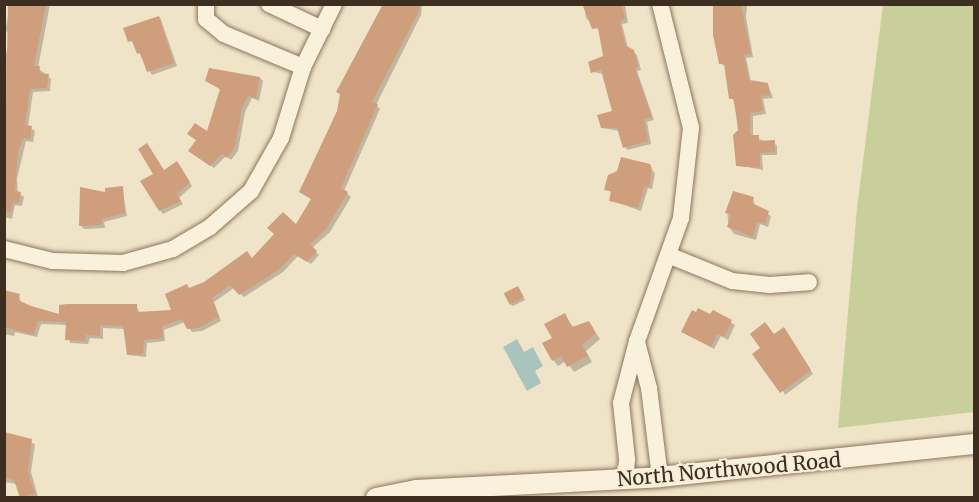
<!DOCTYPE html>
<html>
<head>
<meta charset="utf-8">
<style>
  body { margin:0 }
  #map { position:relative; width:979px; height:502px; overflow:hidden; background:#f0e4c8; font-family:Merriweather,serif }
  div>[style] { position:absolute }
  .green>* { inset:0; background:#c9cf9b }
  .water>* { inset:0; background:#a9c4bc }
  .shadow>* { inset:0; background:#0003 }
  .building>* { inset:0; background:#cf9f7d; transform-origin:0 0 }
  .roads { filter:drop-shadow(0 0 2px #8d765c) drop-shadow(0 0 2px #8d765c) }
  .minor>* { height:16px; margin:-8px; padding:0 8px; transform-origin:8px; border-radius:8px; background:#faf1dc }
  .tertiary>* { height:20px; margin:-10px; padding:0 10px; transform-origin:10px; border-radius:10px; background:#faf1dc }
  span { translate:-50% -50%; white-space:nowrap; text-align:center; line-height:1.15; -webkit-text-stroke:4.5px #f7eed8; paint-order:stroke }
  .street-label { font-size:20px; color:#3d2e20 }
  .frame { position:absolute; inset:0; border:6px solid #3d2e20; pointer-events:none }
</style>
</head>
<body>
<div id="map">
  <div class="green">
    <i style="clip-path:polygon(883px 5px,974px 5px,974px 412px,838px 428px,857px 208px)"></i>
  </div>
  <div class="water">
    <i style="clip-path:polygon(517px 339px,524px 352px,533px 347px,543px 366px,535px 371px,541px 383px,527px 391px,503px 347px)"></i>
  </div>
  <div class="shadow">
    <i style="clip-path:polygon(30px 4px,50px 4px,38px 68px,51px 79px,50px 91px,33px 92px,28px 127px,35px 131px,33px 142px,26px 141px,17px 179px,18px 193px,24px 197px,22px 206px,15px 205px,12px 219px,4px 217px,4px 62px,11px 35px,5px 30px,9px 12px)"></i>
    <i style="clip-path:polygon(384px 4px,422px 4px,421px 15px,376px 105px,380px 109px,344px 191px,351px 197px,330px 232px,312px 248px,319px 255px,311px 264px,298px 256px,283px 272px,244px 297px,234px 288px,214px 302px,221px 321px,202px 331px,192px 332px,185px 322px,164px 330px,165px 341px,147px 343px,146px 357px,128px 355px,125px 329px,103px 328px,103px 339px,90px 338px,88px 344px,70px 343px,67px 325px,41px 324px,37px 337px,15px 332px,14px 336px,4px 334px,4px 292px,19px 295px,21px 303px,60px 316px,136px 306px,140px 313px,174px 311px,190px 289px,253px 259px,297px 226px,312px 200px,301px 192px,339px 112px,341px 95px,338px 92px)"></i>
    <i style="clip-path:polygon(584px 4px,625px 5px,628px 23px,622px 24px,628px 48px,637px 55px,641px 70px,637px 71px,654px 120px,647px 122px,651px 144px,627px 150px,620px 131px,602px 128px,614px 112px,604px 74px,593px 72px,605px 57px,600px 31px,586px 18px)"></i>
    <i style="clip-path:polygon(714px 4px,752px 4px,747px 6px,746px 17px,753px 57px,746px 58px,751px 82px,768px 85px,773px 98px,763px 99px,766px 114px,753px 116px,753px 137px,777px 145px,777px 155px,762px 155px,763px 170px,737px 165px,740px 131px,726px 67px,720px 63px)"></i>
    <i style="clip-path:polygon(160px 17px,177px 66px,152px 75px,125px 29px)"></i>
    <i style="clip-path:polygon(260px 78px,263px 81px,259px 101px,252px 98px,245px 112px,238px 151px,231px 160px,226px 156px,214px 168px,194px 154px,208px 134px,221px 90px,207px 81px)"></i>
    <i style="clip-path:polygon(649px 165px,655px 174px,652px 189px,648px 188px,641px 211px,610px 200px,612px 193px,606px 189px)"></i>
    <i style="clip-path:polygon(180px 166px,192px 186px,179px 198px,183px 204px,163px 214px,160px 210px,164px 171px)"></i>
    <i style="clip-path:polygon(122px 188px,127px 216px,104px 222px,105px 228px,84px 229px,80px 225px)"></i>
    <i style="clip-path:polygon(753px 198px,755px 206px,771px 216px,768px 227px,760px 224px,756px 240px,734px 234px,729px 227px,727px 212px)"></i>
    <i style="clip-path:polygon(519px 289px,525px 300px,513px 306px,511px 305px)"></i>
    <i style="clip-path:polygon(713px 312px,735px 325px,728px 340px,721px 336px,714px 349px,683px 332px,697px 314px,711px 316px)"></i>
    <i style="clip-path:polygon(564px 315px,574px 328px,589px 323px,600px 339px,586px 351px,592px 362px,574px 372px,566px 361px,558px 366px,553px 360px,554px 339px)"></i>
    <i style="clip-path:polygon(787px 333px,813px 374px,785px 395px,762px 348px,775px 336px)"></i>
    <i style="clip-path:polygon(4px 435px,35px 444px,31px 472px,38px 497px,21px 498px,17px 484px,4px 482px)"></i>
  </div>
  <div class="building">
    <i style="clip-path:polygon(8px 4px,46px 4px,34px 66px,40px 66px,39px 73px,49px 74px,47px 88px,30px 89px,25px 125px,32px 126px,30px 139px,23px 138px,18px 152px,15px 191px,21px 192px,19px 203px,13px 202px,11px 212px,4px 211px)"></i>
    <i style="clip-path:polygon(383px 4px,419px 4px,419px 11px,372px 102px,378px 104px,341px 188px,348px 192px,327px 228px,310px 244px,317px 251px,307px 262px,294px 254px,280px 269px,239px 295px,230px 285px,212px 298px,219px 317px,198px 328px,187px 329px,182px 319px,162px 326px,163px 338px,144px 340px,143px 354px,127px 355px,123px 326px,100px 325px,100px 336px,86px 335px,85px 341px,65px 340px,66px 322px,38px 321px,34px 335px,4px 327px,4px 290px,20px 294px,18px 300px,31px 306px,59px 314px,59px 305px,67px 304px,137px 304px,137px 312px,171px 310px,165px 294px,187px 284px,189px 288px,204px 282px,247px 251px,252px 258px,274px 234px,267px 228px,283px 212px,296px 224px,311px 199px,299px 192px,337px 111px,340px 94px,336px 92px)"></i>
    <i style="clip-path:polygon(622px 4px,625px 19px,620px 21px,625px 45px,634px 50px,638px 67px,635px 68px,652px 117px,644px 119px,648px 141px,623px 148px,617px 128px,601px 128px,597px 115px,612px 111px,601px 70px,591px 73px,588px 62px,603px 56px,598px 28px,592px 29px,583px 6px)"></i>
    <i style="clip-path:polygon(713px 4px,741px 4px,751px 54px,744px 55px,749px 80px,768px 83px,770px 95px,761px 96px,763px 111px,750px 113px,750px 135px,759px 135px,759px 141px,775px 140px,775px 152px,760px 153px,760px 168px,736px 166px,733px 135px,738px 130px,734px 99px,729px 99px,724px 64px,719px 64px,713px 35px)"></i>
    <i style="clip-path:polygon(159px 16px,174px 63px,147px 72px,140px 53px,137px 54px,132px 41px,128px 42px,123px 28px)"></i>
    <i style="clip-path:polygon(209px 68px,260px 77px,256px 98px,248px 96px,242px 108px,235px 147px,227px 158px,222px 154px,210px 166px,188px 151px,196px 140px,187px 134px,195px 123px,207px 131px,220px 89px,205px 81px)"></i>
    <i style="clip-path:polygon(147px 143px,164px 170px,177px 161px,190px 182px,177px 194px,181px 201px,159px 211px,140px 181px,153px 174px,138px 149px)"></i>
    <i style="clip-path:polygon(621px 157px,650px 164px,652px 169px,649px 187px,645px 186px,638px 208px,609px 201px,611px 191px,604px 190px,608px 175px,617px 171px)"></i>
    <i style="clip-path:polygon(123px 186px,125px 213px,102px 219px,102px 225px,79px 226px,80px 187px,105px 192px,105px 188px)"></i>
    <i style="clip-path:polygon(733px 191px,754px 197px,752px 203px,769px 211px,765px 224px,757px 222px,753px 237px,727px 227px,731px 214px,725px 213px)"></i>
    <i style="left:518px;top:286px;width:13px;height:16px;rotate:63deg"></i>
    <i style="clip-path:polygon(698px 308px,710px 314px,713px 310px,732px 320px,724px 337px,717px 334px,711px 347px,681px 332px,692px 310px,696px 312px)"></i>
    <i style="clip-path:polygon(565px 313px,572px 327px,589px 321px,596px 333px,582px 345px,588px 356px,567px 367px,561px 356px,552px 361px,542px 343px,552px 338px,544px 324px)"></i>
    <i style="clip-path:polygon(765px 322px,774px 334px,784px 327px,811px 370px,780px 393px,752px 354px,760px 348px,750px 334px)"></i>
    <i style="clip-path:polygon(4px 432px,32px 439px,28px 472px,35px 494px,20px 498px,14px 480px,4px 478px)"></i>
  </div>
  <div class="roads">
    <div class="minor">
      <i style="left:206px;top:4px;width:15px;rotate:90deg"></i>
      <i style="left:206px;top:19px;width:23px;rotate:40deg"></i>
      <i style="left:224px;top:34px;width:86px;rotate:22.7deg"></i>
      <i style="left:269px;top:4px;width:59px;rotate:25.3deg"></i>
      <i style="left:4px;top:249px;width:50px;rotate:13.8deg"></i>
      <i style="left:53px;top:261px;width:70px;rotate:1.6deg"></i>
      <i style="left:123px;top:263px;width:52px;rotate:-15.6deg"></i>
      <i style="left:173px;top:249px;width:43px;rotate:-30.7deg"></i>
      <i style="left:210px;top:227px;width:55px;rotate:-41.3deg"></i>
      <i style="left:251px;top:191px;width:61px;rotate:-60.5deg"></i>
      <i style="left:281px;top:138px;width:74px;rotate:-72.8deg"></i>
      <i style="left:303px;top:67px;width:70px;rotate:-63.8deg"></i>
      <i style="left:668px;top:255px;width:69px;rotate:22.1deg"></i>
      <i style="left:732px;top:281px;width:38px;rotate:6deg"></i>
      <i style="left:770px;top:285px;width:39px;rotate:-4deg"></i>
      <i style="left:637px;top:342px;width:48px;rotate:75.4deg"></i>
      <i style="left:649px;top:388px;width:90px;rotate:83deg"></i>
      <i style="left:625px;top:479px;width:20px;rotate:-84deg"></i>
      <i style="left:627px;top:459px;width:56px;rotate:-96.1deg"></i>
      <i style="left:621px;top:403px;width:64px;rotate:-75.5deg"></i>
      <i style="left:637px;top:341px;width:131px;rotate:-70.3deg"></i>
      <i style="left:681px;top:218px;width:91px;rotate:-83.7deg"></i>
      <i style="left:691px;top:128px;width:128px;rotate:-104deg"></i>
    </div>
    <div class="tertiary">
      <i style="left:376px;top:498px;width:41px;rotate:-11.3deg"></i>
      <i style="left:416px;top:490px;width:244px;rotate:-3deg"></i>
      <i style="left:660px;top:477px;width:316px;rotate:-6deg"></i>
    </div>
  </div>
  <div class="street-label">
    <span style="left:729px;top:469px;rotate:-5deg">North Northwood Road</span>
  </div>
  <div class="frame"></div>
</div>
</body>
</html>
